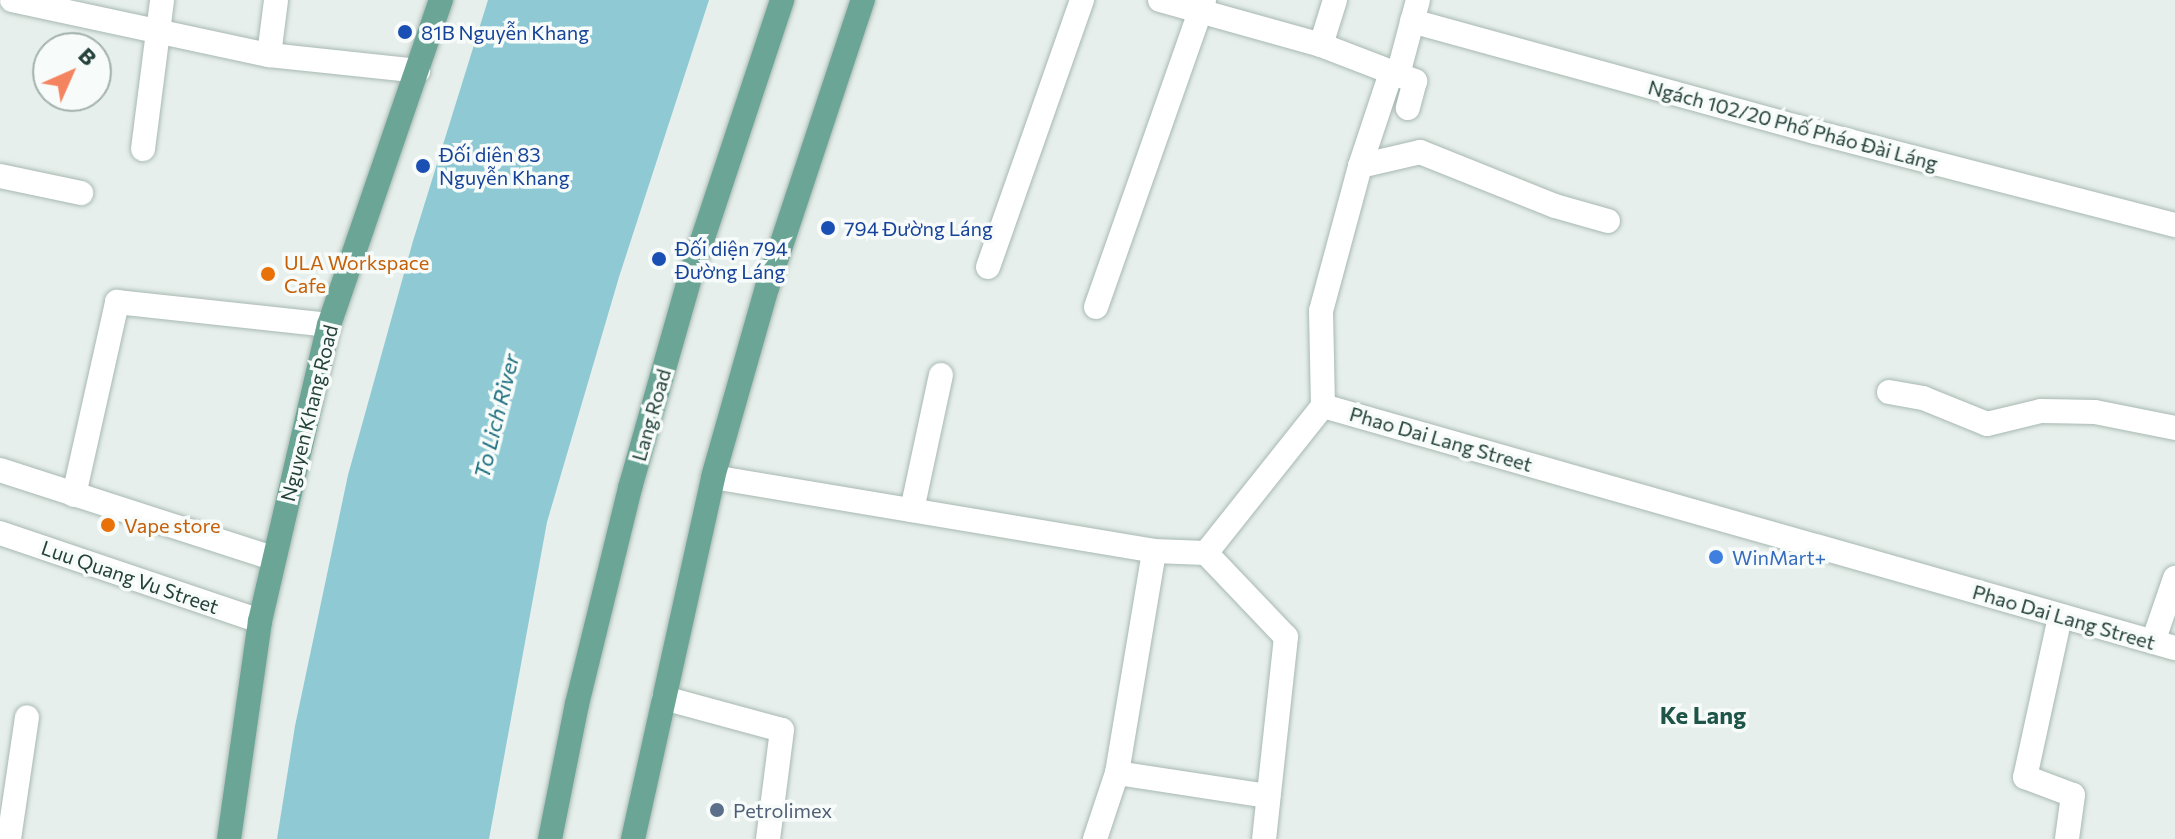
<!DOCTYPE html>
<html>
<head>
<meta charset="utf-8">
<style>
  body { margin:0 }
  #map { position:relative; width:2175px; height:839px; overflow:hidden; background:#e6efeb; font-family:Commissioner,sans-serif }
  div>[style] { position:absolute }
  .water>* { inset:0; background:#8ec9d4 }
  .roads { filter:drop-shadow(0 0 2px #a8b8b2) drop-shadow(0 0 2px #a8b8b2) }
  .minor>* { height:24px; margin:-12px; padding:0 12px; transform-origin:12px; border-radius:12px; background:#fff }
  .major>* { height:24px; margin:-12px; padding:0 12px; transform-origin:12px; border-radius:12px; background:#6aa596 }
  .dots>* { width:22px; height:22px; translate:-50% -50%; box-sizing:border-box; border:4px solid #f7fbf9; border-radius:50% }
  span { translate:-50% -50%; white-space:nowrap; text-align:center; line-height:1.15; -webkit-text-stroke:7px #f7fbf9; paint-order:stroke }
  .transit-label { font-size:20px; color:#164399 }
  .left { translate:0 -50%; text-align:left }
  .street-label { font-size:20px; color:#24423a }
  .food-label { font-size:20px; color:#c56008 }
  .shop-label { font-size:20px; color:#366cbe }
  .service-label { font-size:20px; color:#4e5e75 }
  .water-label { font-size:22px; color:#1c6f80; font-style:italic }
  .quarter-label { font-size:24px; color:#1f5548; font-weight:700 }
  .north { position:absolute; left:32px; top:32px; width:80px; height:80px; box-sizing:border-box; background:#f7fbf9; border:2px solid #a3b1ad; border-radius:50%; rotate:45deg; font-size:22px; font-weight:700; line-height:32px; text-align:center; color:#24423a }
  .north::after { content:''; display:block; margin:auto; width:28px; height:36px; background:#f4845f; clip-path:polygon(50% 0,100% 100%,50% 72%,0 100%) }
</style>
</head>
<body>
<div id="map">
  <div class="water">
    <i style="clip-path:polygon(488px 0,709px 0,619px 277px,547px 522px,489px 839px,277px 839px,295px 726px,348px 475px,413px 241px)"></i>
  </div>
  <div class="roads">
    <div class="minor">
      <i style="left:12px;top:0;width:263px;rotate:12.1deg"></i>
      <i style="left:269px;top:55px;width:150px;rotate:6.1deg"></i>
      <i style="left:1160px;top:0;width:167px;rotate:15.6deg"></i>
      <i style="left:1321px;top:45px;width:101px;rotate:21deg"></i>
      <i style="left:1415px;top:81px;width:28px;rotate:105deg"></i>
      <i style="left:1412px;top:21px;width:418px;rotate:15.4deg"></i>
      <i style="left:1815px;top:132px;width:372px;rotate:14.5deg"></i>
      <i style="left:1321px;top:45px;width:47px;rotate:-72.7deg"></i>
      <i style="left:269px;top:55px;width:55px;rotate:-82.7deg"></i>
      <i style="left:143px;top:149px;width:150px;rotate:-82.7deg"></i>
      <i style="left:1360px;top:166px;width:62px;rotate:-13.1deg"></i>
      <i style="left:1420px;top:152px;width:145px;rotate:21.8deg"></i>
      <i style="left:1555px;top:206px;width:55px;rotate:15.8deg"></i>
      <i style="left:0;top:176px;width:83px;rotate:11.9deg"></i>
      <i style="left:988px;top:267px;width:283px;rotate:-70.6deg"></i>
      <i style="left:1096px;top:307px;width:325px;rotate:-70.6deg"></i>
      <i style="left:1889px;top:392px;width:35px;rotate:10deg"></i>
      <i style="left:1923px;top:398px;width:69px;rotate:22.1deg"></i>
      <i style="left:1987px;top:424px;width:56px;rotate:-13.5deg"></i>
      <i style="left:2041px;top:411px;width:54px;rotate:1.1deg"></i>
      <i style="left:2095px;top:412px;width:82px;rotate:11.3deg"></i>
      <i style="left:1323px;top:406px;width:886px;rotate:15.86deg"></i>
      <i style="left:1323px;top:406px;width:95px;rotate:-91.2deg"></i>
      <i style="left:1321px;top:311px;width:150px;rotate:-74.9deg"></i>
      <i style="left:1360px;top:166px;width:98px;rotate:-71.6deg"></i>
      <i style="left:1391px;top:73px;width:11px;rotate:-34deg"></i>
      <i style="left:1400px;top:67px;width:69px;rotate:-75deg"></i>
      <i style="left:0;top:470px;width:287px;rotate:17.9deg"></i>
      <i style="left:713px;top:477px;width:447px;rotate:9.5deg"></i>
      <i style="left:1154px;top:551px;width:52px;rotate:2.2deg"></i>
      <i style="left:74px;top:495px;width:198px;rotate:-77.4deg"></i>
      <i style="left:117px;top:302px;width:213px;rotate:6.2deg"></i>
      <i style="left:912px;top:510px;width:138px;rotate:-77.9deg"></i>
      <i style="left:0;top:533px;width:274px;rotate:18.7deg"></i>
      <i style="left:1206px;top:553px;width:116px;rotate:46.4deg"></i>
      <i style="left:1286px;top:637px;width:203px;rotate:96.2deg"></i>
      <i style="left:1206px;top:553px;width:188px;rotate:-51.5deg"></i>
      <i style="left:2060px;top:617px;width:164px;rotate:102.3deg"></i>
      <i style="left:2025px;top:777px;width:51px;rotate:20.6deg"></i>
      <i style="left:2073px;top:795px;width:44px;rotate:97.8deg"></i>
      <i style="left:2153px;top:642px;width:68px;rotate:-71deg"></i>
      <i style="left:664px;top:698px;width:122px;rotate:15.2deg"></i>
      <i style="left:782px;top:730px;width:110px;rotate:97.3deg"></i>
      <i style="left:1117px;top:773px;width:153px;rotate:8.7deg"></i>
      <i style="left:9px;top:839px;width:123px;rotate:-81.6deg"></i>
      <i style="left:1095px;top:839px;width:70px;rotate:-71.6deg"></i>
      <i style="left:1117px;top:773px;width:225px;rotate:-80.5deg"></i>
    </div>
    <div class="major">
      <i style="left:229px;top:839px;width:220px;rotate:-81.9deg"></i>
      <i style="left:260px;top:621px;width:304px;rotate:-76.9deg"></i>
      <i style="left:329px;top:325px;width:344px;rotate:-71deg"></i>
      <i style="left:550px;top:839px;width:138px;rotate:-78.7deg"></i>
      <i style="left:577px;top:704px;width:222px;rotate:-76.2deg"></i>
      <i style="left:630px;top:488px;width:226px;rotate:-74.1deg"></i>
      <i style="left:692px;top:271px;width:286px;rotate:-71.6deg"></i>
      <i style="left:633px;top:839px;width:371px;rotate:-77.5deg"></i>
      <i style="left:713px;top:477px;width:197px;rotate:-74.1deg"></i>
      <i style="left:767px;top:288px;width:304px;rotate:-71.6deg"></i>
    </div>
  </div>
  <div class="dots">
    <i style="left:405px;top:32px;background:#1a4fb4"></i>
    <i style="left:423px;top:166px;background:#1a4fb4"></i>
    <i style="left:828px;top:228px;background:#1a4fb4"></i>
    <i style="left:659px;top:259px;background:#1a4fb4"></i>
    <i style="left:268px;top:274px;background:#e8710a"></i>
    <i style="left:108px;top:525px;background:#e8710a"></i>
    <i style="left:1716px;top:557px;background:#3f7fe0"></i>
    <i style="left:717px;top:810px;background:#5c6f8a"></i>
  </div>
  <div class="transit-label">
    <span class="left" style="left:421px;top:32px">81B Nguyễn Khang</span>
    <span class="left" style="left:439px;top:166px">Đối diện 83<br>Nguyễn Khang</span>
    <span class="left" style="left:844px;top:228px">794 Đường Láng</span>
    <span class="left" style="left:675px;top:260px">Đối diện 794<br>Đường Láng</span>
  </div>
  <div class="street-label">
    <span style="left:1793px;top:125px;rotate:15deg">Ngách 102/20 Phố Pháo Đài Láng</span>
    <span style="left:309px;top:413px;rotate:-76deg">Nguyen Khang Road</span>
    <span style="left:651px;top:415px;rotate:-74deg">Lang Road</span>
    <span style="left:1441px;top:439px;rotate:16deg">Phao Dai Lang Street</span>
    <span style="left:130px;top:577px;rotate:19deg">Luu Quang Vu Street</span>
    <span style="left:2064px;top:617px;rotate:16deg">Phao Dai Lang Street</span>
  </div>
  <div class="food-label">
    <span class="left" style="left:284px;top:274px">ULA Workspace<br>Cafe</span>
    <span class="left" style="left:124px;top:525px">Vape store</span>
  </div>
  <div class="shop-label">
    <span class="left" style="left:1732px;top:557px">WinMart+</span>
  </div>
  <div class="service-label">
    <span class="left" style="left:733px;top:810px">Petrolimex</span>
  </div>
  <div class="water-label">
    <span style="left:496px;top:416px;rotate:-76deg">To Lich River</span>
  </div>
  <div class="quarter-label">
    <span style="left:1703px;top:715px">Ke Lang</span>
  </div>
  <div class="north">B</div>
</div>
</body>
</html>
